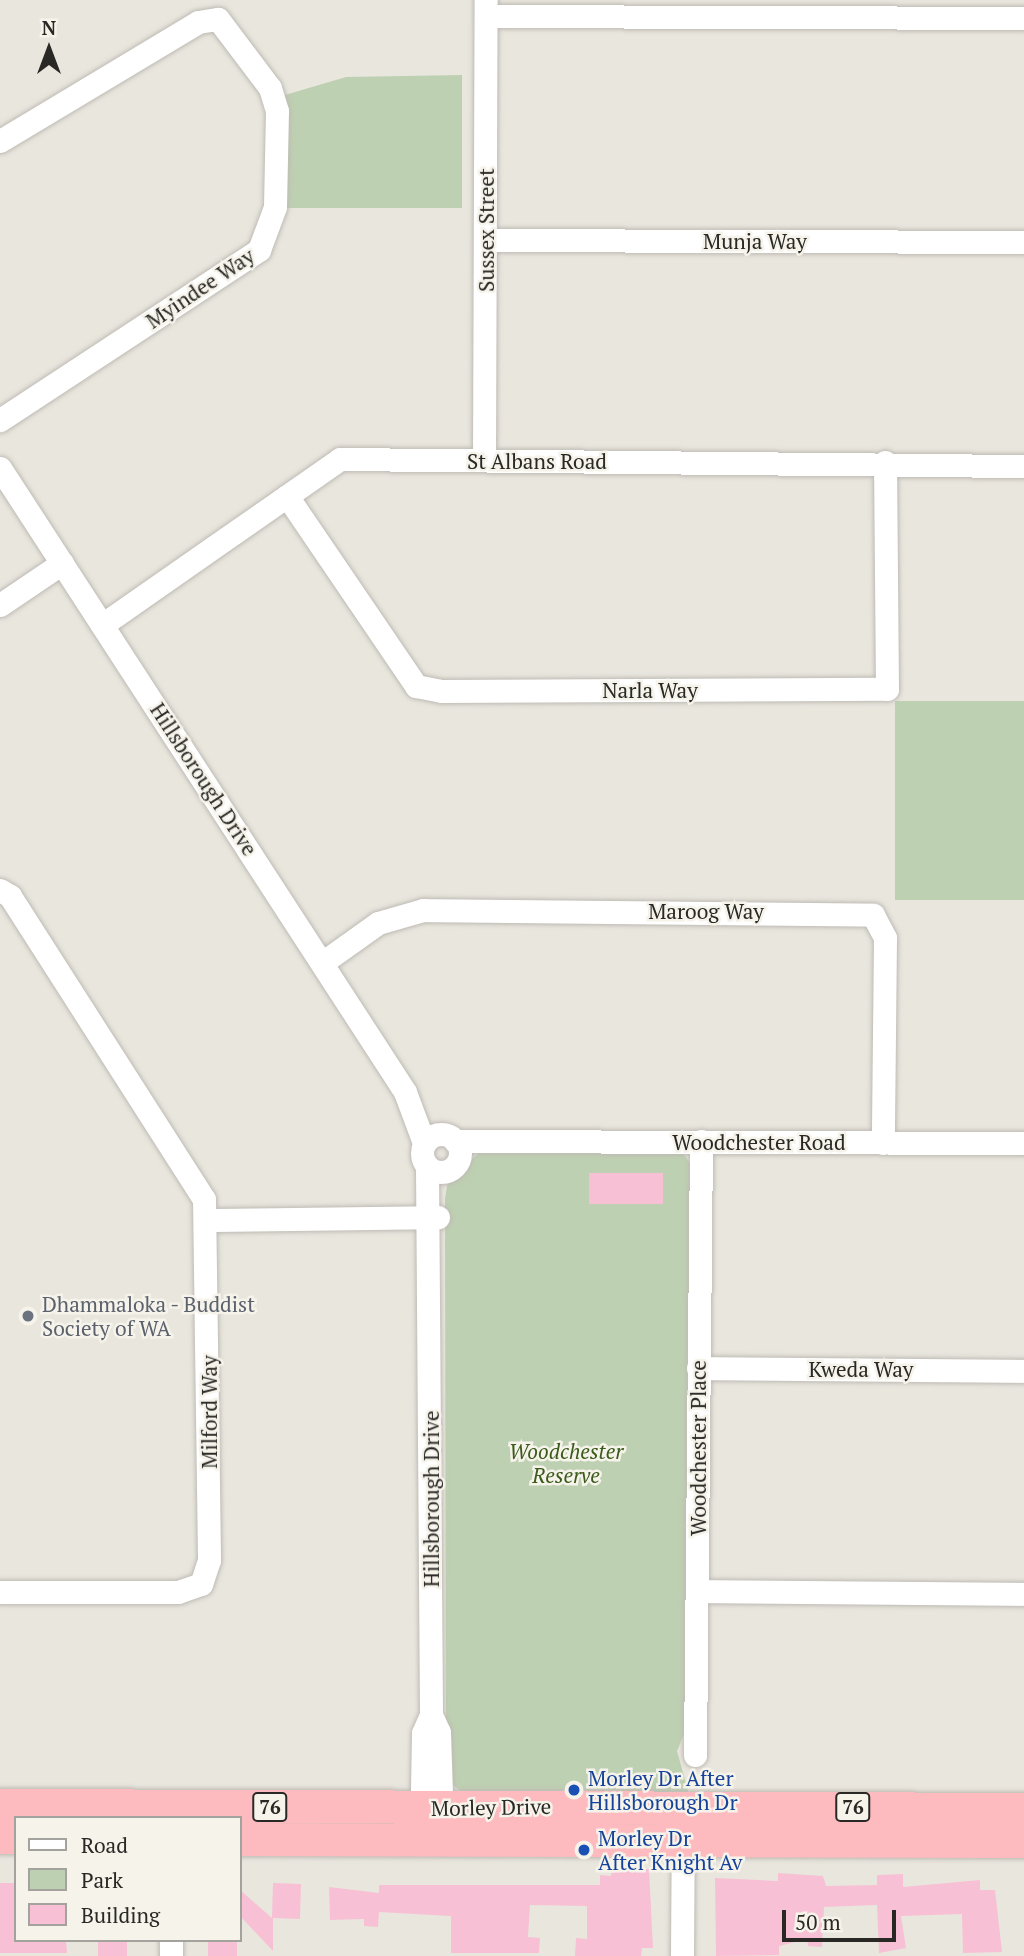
<!DOCTYPE html>
<html>
<head>
<meta charset="utf-8">
<style>
  body { margin:0 }
  #map { position:relative; width:1024px; height:1956px; overflow:hidden; background:#e9e6de; font-family:"PT Serif",serif }
  div>[style] { position:absolute }
  .green>* { inset:0; background:#bed0b2; transform-origin:0 0 }
  .building>* { inset:0; background:#f8c0d5; transform-origin:0 0 }
  .roads { filter:drop-shadow(0 0 2px #bebbb4) drop-shadow(0 0 2px #bebbb4) }
  .minor>* { height:23px; margin:-11.5px; padding:0 11.5px; transform-origin:11.5px; border-radius:11.5px; background:#fff }
  .minor>.ring { margin:-11.5px; padding:0; box-sizing:content-box; background:none; border:23px solid #fff; border-radius:50% }
  .highway>* { height:33px; margin:-16.5px; padding:0 16.5px; transform-origin:16.5px; border-radius:16.5px; background:#fdbbbf }
  .dots>* { width:19px; height:19px; translate:-50% -50%; box-sizing:border-box; border:4px solid #f6f3eb; border-radius:50% }
  span { translate:-50% -50%; white-space:nowrap; text-align:center; line-height:1.15; -webkit-text-stroke:5px #f6f3eb; paint-order:stroke }
  .shield-label span { padding:2px 5px; background:#f6f3eb; border:2px solid; border-radius:5px; -webkit-text-stroke-width:0 }
  .shield-label { font-size:19px; color:#292825; font-weight:700 }
  .street-label { font-size:21px; color:#292825 }
  .worship-label { font-size:21px; color:#5b616d }
  .left { translate:0 -50%; text-align:left }
  .park-label { font-size:21px; color:#3a5b1b; font-style:italic }
  .transit-label { font-size:21px; color:#164399 }
  .legend { position:absolute; left:14px; top:1816px; width:228px; height:126px; box-sizing:border-box; background:#f6f3eb; border:2px solid #a4a29c; margin:0; padding:9px 12px; list-style:none; font-size:21px; color:#292825 }
  .legend li { display:flex; align-items:center; gap:14px; height:35px }
  .legend b { width:35px; border:2px solid #a4a29c }
  .north { position:absolute; left:14px; top:14px; width:70px; height:70px; -webkit-text-stroke:5px #f6f3eb; paint-order:stroke; rotate:0deg; font-size:19px; font-weight:700; line-height:28px; text-align:center; color:#292825 }
  .north::after { content:''; display:block; margin:auto; width:24px; height:32px; background:#292825; clip-path:polygon(50% 0,100% 100%,50% 72%,0 100%) }
  .scale { position:absolute; left:782px; top:1910px; width:114px; height:32px; box-sizing:border-box; border:4px solid #292825; border-top:0; padding-left:9px; font-size:21px; line-height:24px; white-space:nowrap; color:#292825; -webkit-text-stroke:5px #f6f3eb; paint-order:stroke }
</style>
</head>
<body>
<div id="map">
  <div class="green">
    <i style="clip-path:polygon(462px 75px,462px 208px,284px 208px,285px 95px,346px 77px)"></i>
    <i style="left:1024px;top:701px;width:199px;height:129px;rotate:90deg"></i>
    <i style="clip-path:polygon(481px 1151px,683px 1153px,692px 1166px,687px 1727px,677px 1751px,689px 1794px,466px 1795px,446px 1780px,445px 1199px,448px 1180px)"></i>
  </div>
  <div class="building">
    <i style="left:589px;top:1173px;width:74px;height:31px"></i>
    <i style="clip-path:polygon(611px 1868px,649px 1869px,653px 1948px,642px 1948px,641px 1956px,575px 1956px,576px 1938px,587px 1939px,587px 1906px,530px 1905px,528px 1937px,540px 1938px,539px 1953px,451px 1953px,451px 1916px,379px 1912px,378px 1927px,364px 1926px,364px 1919px,330px 1920px,329px 1887px,379px 1893px,379px 1885px,600px 1885px,600px 1875px,611px 1876px)"></i>
    <i style="clip-path:polygon(778px 1873px,823px 1876px,826px 1886px,877px 1885px,877px 1875px,903px 1874px,903px 1887px,980px 1880px,980px 1890px,995px 1890px,1002px 1952px,963px 1953px,962px 1914px,901px 1916px,906px 1948px,879px 1953px,877px 1905px,824px 1907px,822px 1947px,808px 1946px,807px 1939px,779px 1946px,779px 1955px,716px 1956px,715px 1878px,778px 1881px)"></i>
    <i style="clip-path:polygon(0 1883px,16px 1883px,16px 1940px,66px 1940px,67px 1953px,0 1953px)"></i>
    <i style="clip-path:polygon(273px 1883px,301px 1884px,300px 1919px,273px 1918px,273px 1951px,240px 1916px,240px 1890px,272px 1918px)"></i>
    <i style="left:98px;top:1940px;width:29px;height:16px"></i>
    <i style="left:208px;top:1940px;width:29px;height:16px"></i>
  </div>
  <div class="roads">
    <div class="minor">
      <i style="left:486px;top:16px;width:538px;rotate:0.21deg"></i>
      <i style="left:0;top:141px;width:231px;rotate:-31deg"></i>
      <i style="left:198px;top:22px;width:20px;rotate:-9deg"></i>
      <i style="left:218px;top:19px;width:86px;rotate:53deg"></i>
      <i style="left:270px;top:88px;width:24px;rotate:73deg"></i>
      <i style="left:277px;top:111px;width:96px;rotate:91.2deg"></i>
      <i style="left:275px;top:207px;width:46px;rotate:110.4deg"></i>
      <i style="left:259px;top:250px;width:310px;rotate:146.7deg"></i>
      <i style="left:487px;top:240px;width:537px;rotate:0.21deg"></i>
      <i style="left:484px;top:460px;width:460px;rotate:-89.8deg"></i>
      <i style="left:0;top:468px;width:744px;rotate:57.01deg"></i>
      <i style="left:405px;top:1092px;width:54px;rotate:69.6deg"></i>
      <i style="left:287px;top:496px;width:230px;rotate:55.8deg"></i>
      <i style="left:416px;top:686px;width:26px;rotate:11deg"></i>
      <i style="left:442px;top:691px;width:445px;rotate:-0.3deg"></i>
      <i style="left:887px;top:689px;width:227px;rotate:-90.5deg"></i>
      <i style="left:0;top:605px;width:75px;rotate:-34.1deg"></i>
      <i style="left:102px;top:625px;width:290px;rotate:-34.9deg"></i>
      <i style="left:340px;top:459px;width:684px;rotate:0.59deg"></i>
      <i style="left:0;top:890px;width:12px;rotate:31deg"></i>
      <i style="left:10px;top:896px;width:360px;rotate:57.4deg"></i>
      <i style="left:204px;top:1199px;width:361px;rotate:89.2deg"></i>
      <i style="left:209px;top:1560px;width:25px;rotate:108deg"></i>
      <i style="left:201px;top:1584px;width:24px;rotate:161deg"></i>
      <i style="left:178px;top:1592px;width:178px;rotate:180deg"></i>
      <i style="left:322px;top:963px;width:69px;rotate:-35.5deg"></i>
      <i style="left:378px;top:923px;width:47px;rotate:-16.1deg"></i>
      <i style="left:423px;top:910px;width:450px;rotate:0.6deg"></i>
      <i style="left:873px;top:915px;width:26px;rotate:62deg"></i>
      <i style="left:885px;top:938px;width:205px;rotate:90.6deg"></i>
      <i class="ring" style="left:422px;top:1134px;width:15px;height:15px"></i>
      <i style="left:455px;top:1141px;width:569px;rotate:0.2deg"></i>
      <i style="left:427px;top:1167px;width:548px;rotate:89.58deg"></i>
      <i style="left:431px;top:1715px;width:20px;rotate:114deg"></i>
      <i style="left:423px;top:1733px;width:59px;rotate:91deg"></i>
      <i style="left:422px;top:1792px;width:26px;rotate:72deg"></i>
      <i style="left:207px;top:1220px;width:231px;rotate:-0.7deg"></i>
      <i style="left:698px;top:1368px;width:326px;rotate:0.5deg"></i>
      <i style="left:699px;top:1591px;width:325px;rotate:0.5deg"></i>
      <i style="left:695px;top:1755px;width:614px;rotate:-89.44deg"></i>
      <i style="left:431px;top:1808px;width:18px;rotate:-56deg"></i>
      <i style="left:441px;top:1793px;width:61px;rotate:-91.9deg"></i>
      <i style="left:439px;top:1732px;width:19px;rotate:-115deg"></i>
      <i style="left:171px;top:1940px;width:16px;rotate:90deg"></i>
      <i style="left:682px;top:1956px;width:130px;rotate:-89.6deg"></i>
    </div>
    <div class="highway">
      <i style="left:0;top:1805px;width:1024px;rotate:0.22deg"></i>
      <i style="left:0;top:1837px;width:16px"></i>
      <i style="left:240px;top:1839px;width:784px;rotate:0.15deg"></i>
    </div>
  </div>
  <div class="dots">
    <i style="left:28px;top:1316px;background:#6b7280"></i>
    <i style="left:574px;top:1790px;background:#1a4fb4"></i>
    <i style="left:584px;top:1850px;background:#1a4fb4"></i>
  </div>
  <div class="shield-label">
    <span style="left:270px;top:1807px">76</span>
    <span style="left:853px;top:1807px">76</span>
  </div>
  <div class="street-label">
    <span style="left:486px;top:230px;rotate:-90deg">Sussex Street</span>
    <span style="left:755px;top:241px">Munja Way</span>
    <span style="left:200px;top:288px;rotate:-34deg">Myindee Way</span>
    <span style="left:537px;top:461px">St Albans Road</span>
    <span style="left:650px;top:690px">Narla Way</span>
    <span style="left:204px;top:779px;rotate:57deg">Hillsborough Drive</span>
    <span style="left:706px;top:911px">Maroog Way</span>
    <span style="left:759px;top:1142px">Woodchester Road</span>
    <span style="left:861px;top:1369px">Kweda Way</span>
    <span style="left:209px;top:1412px;rotate:-90deg">Milford Way</span>
    <span style="left:698px;top:1448px;rotate:-90deg">Woodchester Place</span>
    <span style="left:431px;top:1499px;rotate:-90deg">Hillsborough Drive</span>
    <span style="left:491px;top:1807px;rotate:-1deg">Morley Drive</span>
  </div>
  <div class="worship-label">
    <span class="left" style="left:42px;top:1316px">Dhammaloka - Buddist<br>Society of WA</span>
  </div>
  <div class="park-label">
    <span style="left:566px;top:1463px">Woodchester<br>Reserve</span>
  </div>
  <div class="transit-label">
    <span class="left" style="left:588px;top:1790px">Morley Dr After<br>Hillsborough Dr</span>
    <span class="left" style="left:598px;top:1850px">Morley Dr<br>After Knight Av</span>
  </div>
  <ul class="legend">
  <li><b style="height:9px;background:#fff"></b>Road</li>
  <li><b style="height:19px;background:#bed0b2"></b>Park</li>
  <li><b style="height:19px;background:#f8c0d5"></b>Building</li>
  </ul>
  <div class="north">N</div>
  <div class="scale">50 m</div>
</div>
</body>
</html>
